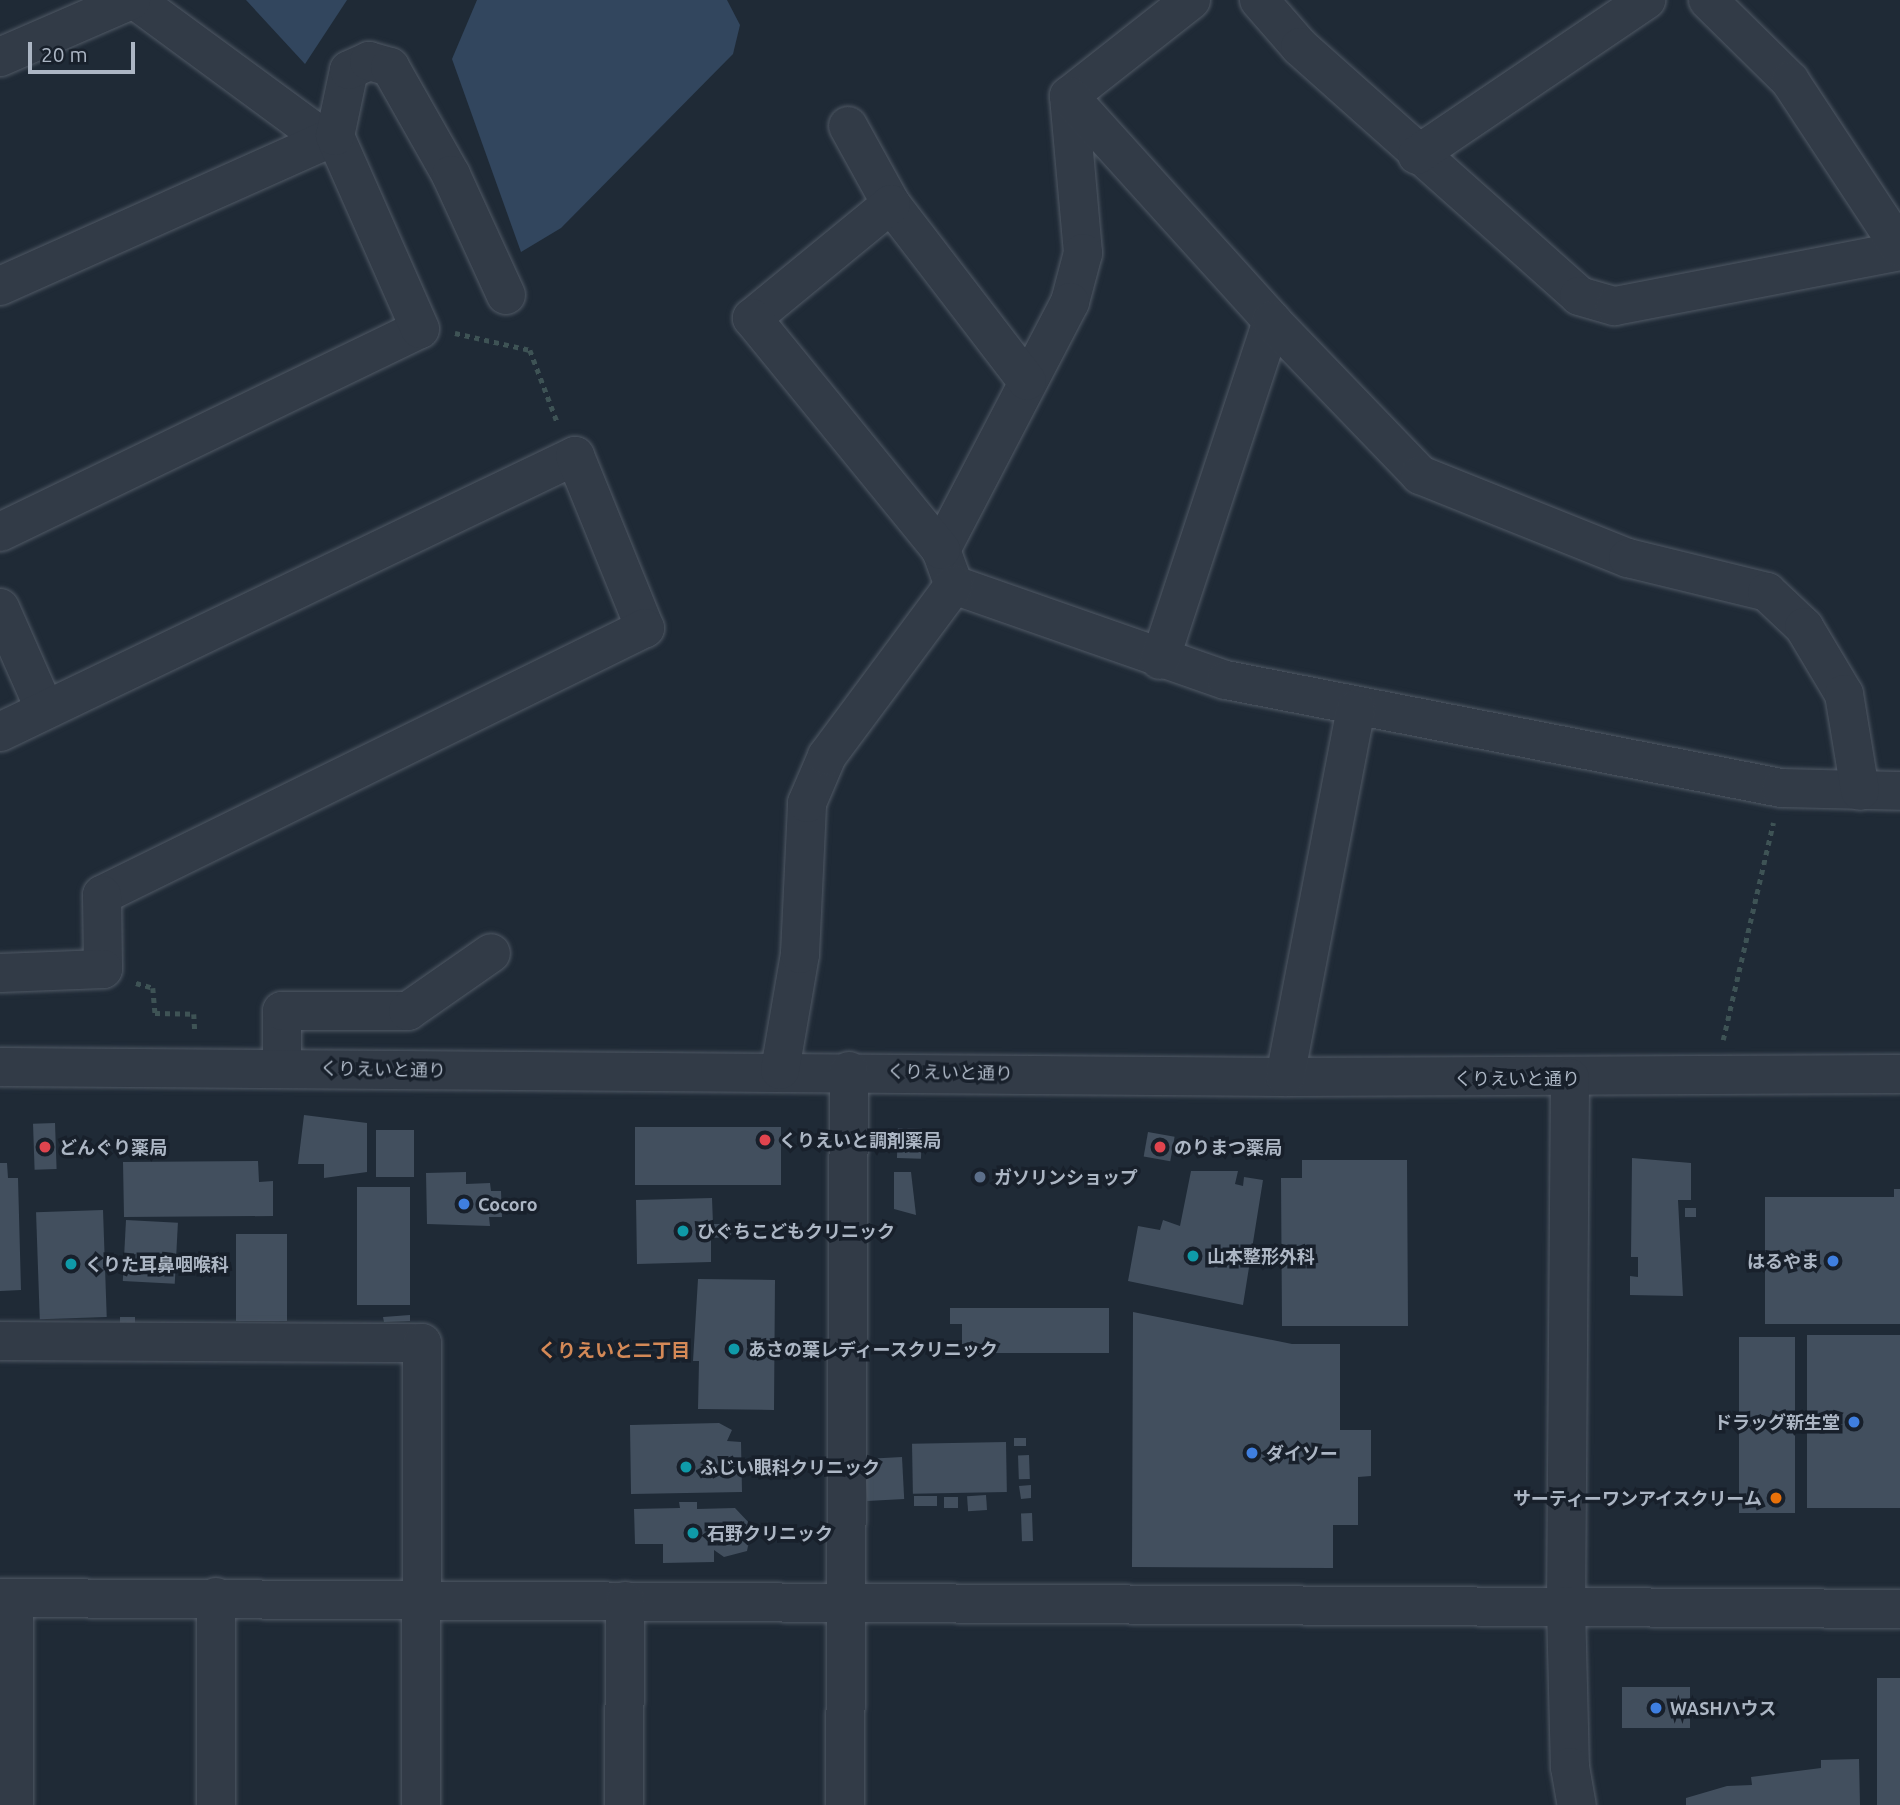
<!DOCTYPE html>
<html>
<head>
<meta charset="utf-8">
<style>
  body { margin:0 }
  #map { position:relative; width:1900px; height:1805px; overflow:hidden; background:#1f2a36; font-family:Ubuntu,"Noto Sans JP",sans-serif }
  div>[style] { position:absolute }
  .water>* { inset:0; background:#32465e }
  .building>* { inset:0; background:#424f5e; transform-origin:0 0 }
  .path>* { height:4.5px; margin-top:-2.25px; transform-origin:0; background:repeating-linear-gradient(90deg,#3e5355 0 5px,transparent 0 10px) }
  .roads { filter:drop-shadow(0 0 2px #505965) drop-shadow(0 0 2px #505965) }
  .minor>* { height:38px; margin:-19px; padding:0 19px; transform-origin:19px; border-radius:19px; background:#323b47 }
  .dots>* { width:19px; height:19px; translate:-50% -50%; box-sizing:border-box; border:4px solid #18202b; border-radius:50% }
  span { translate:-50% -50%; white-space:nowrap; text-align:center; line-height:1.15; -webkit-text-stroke:7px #18202b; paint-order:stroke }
  .street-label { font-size:18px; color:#acb6c4 }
  .poi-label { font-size:18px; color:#acb6c4; font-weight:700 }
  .left { translate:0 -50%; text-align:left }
  .right { translate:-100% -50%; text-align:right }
  .neighbourhood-label { font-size:19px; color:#d48957; font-weight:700 }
  .scale { position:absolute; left:28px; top:42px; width:107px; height:32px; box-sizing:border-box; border:4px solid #acb6c4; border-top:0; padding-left:9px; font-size:21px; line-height:24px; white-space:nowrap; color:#acb6c4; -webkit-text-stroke:5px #18202b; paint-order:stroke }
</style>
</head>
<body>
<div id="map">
  <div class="water">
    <i style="clip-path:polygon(246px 0,347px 0,305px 64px)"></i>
    <i style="clip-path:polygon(477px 0,727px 0,740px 25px,733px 54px,561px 228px,521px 252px,452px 59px)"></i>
  </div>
  <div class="building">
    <i style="clip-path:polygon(304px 1115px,367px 1123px,367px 1172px,324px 1178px,324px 1164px,298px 1164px)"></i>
    <i style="left:55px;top:1123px;width:46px;height:22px;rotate:88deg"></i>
    <i style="left:781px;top:1127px;width:58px;height:146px;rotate:90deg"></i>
    <i style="left:898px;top:1128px;width:24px;height:30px;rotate:2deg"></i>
    <i style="left:376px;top:1130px;width:38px;height:47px"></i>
    <i style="left:1148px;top:1132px;width:27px;height:25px;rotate:10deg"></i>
    <i style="clip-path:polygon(1632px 1158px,1691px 1163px,1691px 1200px,1678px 1200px,1683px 1296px,1630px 1295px,1630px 1276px,1638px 1277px,1638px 1257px,1631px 1257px)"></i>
    <i style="clip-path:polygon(1302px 1160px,1407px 1160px,1408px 1326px,1282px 1326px,1281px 1178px,1302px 1178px)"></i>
    <i style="clip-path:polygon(258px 1161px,259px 1182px,273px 1181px,273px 1216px,124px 1217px,123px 1162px)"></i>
    <i style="clip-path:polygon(0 1163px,7px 1163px,8px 1178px,18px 1178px,21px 1290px,0 1291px)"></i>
    <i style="clip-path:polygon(1191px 1171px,1238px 1171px,1235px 1184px,1243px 1186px,1244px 1177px,1263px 1180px,1243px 1305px,1128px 1281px,1138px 1226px,1160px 1230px,1163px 1220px,1180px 1226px)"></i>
    <i style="clip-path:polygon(466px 1172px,466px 1184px,490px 1183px,491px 1191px,501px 1191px,502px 1217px,489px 1217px,490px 1226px,427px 1224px,426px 1173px)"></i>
    <i style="clip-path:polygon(894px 1172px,911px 1172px,916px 1215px,894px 1209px)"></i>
    <i style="left:357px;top:1187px;width:53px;height:118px"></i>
    <i style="clip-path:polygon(1894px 1189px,1900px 1189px,1900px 1324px,1765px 1324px,1765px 1197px,1894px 1197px)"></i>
    <i style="clip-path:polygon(712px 1198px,713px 1224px,731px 1224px,731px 1237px,711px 1238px,711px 1262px,637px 1264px,636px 1200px)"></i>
    <i style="left:1696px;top:1208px;width:9px;height:11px;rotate:90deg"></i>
    <i style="left:103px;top:1210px;width:107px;height:67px;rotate:88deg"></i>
    <i style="left:126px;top:1220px;width:52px;height:61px;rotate:3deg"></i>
    <i style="left:236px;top:1234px;width:51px;height:87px"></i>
    <i style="clip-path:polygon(698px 1279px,775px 1280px,774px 1410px,698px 1409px,699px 1361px,693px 1361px)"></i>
    <i style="clip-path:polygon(950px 1308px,1109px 1308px,1109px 1353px,962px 1353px,962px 1324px,950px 1324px)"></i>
    <i style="clip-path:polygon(1133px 1312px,1292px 1344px,1340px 1344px,1340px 1430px,1371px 1430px,1371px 1476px,1358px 1477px,1358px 1525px,1333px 1525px,1333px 1568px,1132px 1567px)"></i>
    <i style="clip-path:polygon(410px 1315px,410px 1321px,384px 1322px,383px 1317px)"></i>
    <i style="left:120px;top:1317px;width:15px;height:7px"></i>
    <i style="left:1900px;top:1335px;width:173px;height:93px;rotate:90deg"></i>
    <i style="left:1739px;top:1337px;width:56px;height:176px"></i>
    <i style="clip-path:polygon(719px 1423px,732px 1430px,727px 1441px,741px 1442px,742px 1492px,631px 1494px,630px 1425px)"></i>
    <i style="left:1014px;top:1438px;width:12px;height:8px"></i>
    <i style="left:1006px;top:1442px;width:50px;height:94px;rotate:89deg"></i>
    <i style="left:1029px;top:1455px;width:24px;height:11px;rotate:88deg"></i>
    <i style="left:902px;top:1457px;width:42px;height:37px;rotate:87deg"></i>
    <i style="clip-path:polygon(1031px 1485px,1031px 1498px,1021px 1499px,1019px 1486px)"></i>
    <i style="left:986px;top:1495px;width:15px;height:19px;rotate:86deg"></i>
    <i style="left:937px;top:1496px;width:10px;height:23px;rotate:90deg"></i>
    <i style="left:944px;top:1497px;width:14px;height:11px"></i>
    <i style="clip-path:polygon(679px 1502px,697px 1502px,697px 1509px,735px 1508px,752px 1526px,747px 1551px,724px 1557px,714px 1550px,714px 1562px,663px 1563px,663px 1544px,635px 1544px,634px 1509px,680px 1508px)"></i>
    <i style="left:1032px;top:1513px;width:28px;height:11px;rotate:88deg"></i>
    <i style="left:1877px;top:1678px;width:23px;height:127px"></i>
    <i style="left:1690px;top:1687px;width:41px;height:68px;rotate:90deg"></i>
    <i style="clip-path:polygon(1859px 1759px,1860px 1805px,1686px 1805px,1686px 1798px,1727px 1786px,1752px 1785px,1751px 1777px,1821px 1768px,1821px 1760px)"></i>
  </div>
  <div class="path">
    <i style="left:455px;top:333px;width:77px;rotate:12.8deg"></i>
    <i style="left:530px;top:350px;width:79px;rotate:69.3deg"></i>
    <i style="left:136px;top:983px;width:18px;rotate:16deg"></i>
    <i style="left:153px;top:988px;width:25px;rotate:85deg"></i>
    <i style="left:155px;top:1013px;width:39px;rotate:1deg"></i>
    <i style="left:194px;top:1014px;width:18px;rotate:87deg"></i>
    <i style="left:1723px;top:1040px;width:223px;rotate:-77deg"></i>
  </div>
  <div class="roads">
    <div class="minor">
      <i style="left:135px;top:0;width:235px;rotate:36.3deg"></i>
      <i style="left:1191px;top:0;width:155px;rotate:141.8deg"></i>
      <i style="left:1069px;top:96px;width:158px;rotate:84.9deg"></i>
      <i style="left:1083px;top:253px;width:51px;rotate:104.9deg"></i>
      <i style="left:1070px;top:302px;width:280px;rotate:117.5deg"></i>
      <i style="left:941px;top:550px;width:37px;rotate:70deg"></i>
      <i style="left:954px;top:585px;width:288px;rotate:19.3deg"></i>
      <i style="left:1226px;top:680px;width:565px;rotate:11.01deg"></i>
      <i style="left:1781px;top:788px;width:119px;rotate:1.4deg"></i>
      <i style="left:1259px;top:0;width:62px;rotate:48.9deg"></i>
      <i style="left:1300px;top:47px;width:374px;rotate:41.7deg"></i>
      <i style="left:1579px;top:296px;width:37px;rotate:16deg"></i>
      <i style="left:1615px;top:306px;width:290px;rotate:-10.9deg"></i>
      <i style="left:1708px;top:0;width:115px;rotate:44.6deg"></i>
      <i style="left:1790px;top:81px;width:200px;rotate:56.6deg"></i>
      <i style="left:0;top:57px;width:143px;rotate:-23.5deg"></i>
      <i style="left:1069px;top:96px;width:303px;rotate:47.9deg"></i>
      <i style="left:1272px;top:321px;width:357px;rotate:108.3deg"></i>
      <i style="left:848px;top:126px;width:89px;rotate:61.1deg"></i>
      <i style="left:891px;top:204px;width:223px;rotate:52.5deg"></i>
      <i style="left:1417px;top:155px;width:277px;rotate:-34.1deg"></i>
      <i style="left:891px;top:204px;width:180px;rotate:140.6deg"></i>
      <i style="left:752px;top:318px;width:299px;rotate:50.8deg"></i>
      <i style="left:0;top:286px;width:367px;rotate:-24.1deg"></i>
      <i style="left:1272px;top:321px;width:214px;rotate:46.1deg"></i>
      <i style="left:1420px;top:475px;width:224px;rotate:21.8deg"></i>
      <i style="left:1628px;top:558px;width:143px;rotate:13.7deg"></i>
      <i style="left:1767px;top:592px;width:51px;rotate:43.4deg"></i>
      <i style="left:1804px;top:627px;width:78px;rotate:59.2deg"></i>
      <i style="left:1844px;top:694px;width:98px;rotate:80.6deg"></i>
      <i style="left:0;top:532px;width:466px;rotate:-25.8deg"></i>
      <i style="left:420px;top:329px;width:211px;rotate:-113.8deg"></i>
      <i style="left:335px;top:136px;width:67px;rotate:-78deg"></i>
      <i style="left:349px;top:70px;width:22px;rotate:-24deg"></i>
      <i style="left:369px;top:61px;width:22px;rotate:16deg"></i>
      <i style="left:390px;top:67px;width:124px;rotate:60.5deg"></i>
      <i style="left:451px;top:175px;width:132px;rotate:65.4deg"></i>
      <i style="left:0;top:608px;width:111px;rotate:66.2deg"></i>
      <i style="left:0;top:732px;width:638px;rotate:-25.64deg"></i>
      <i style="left:575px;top:456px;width:186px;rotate:67.9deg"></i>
      <i style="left:645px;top:628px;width:605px;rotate:153.82deg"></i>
      <i style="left:102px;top:895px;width:74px;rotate:89.2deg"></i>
      <i style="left:103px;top:969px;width:103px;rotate:177.8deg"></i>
      <i style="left:282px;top:1066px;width:55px;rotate:-90deg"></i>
      <i style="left:282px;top:1011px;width:126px"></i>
      <i style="left:408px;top:1011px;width:101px;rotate:-34.9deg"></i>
      <i style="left:0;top:1067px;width:1285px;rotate:0.45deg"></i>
      <i style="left:1285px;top:1077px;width:615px;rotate:-0.28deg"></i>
      <i style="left:780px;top:1070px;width:118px;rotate:-80.2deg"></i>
      <i style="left:800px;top:954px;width:151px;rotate:-87.3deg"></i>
      <i style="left:807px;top:803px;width:51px;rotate:-66.9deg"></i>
      <i style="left:827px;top:756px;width:213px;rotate:-53.4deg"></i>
      <i style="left:1285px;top:1077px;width:375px;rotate:-79.1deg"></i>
      <i style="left:1570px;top:1078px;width:528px;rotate:90.43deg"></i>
      <i style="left:1566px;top:1606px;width:161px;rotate:88.6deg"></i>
      <i style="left:1570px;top:1767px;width:39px;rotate:80deg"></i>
      <i style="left:0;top:1341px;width:422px;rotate:0.3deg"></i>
      <i style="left:422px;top:1343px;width:462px;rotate:90.1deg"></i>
      <i style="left:216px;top:1597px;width:208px;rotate:90deg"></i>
      <i style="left:0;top:1598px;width:1900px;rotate:0.33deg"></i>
      <i style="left:14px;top:1805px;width:207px;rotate:-90deg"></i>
      <i style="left:624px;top:1805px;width:204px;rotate:-89.7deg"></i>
      <i style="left:845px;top:1805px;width:734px;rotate:-89.69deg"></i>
    </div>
  </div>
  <div class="dots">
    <i style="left:765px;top:1140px;background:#e0444e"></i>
    <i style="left:45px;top:1147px;background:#e0444e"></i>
    <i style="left:1160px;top:1147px;background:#e0444e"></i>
    <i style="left:980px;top:1177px;background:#5c6f8a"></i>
    <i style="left:464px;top:1204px;background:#3f7fe0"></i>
    <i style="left:683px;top:1231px;background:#0f9aa8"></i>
    <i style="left:1193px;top:1256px;background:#0f9aa8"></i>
    <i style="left:1833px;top:1261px;background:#3f7fe0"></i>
    <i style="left:71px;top:1264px;background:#0f9aa8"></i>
    <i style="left:734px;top:1349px;background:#0f9aa8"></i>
    <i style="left:1854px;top:1422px;background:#3f7fe0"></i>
    <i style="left:1252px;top:1453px;background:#3f7fe0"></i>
    <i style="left:686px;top:1467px;background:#0f9aa8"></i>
    <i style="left:1776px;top:1498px;background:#e8710a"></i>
    <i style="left:693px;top:1533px;background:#0f9aa8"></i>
    <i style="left:1656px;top:1708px;background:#3f7fe0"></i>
  </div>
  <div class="street-label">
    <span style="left:383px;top:1069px;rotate:1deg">くりえいと通り</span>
    <span style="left:950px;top:1072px;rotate:1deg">くりえいと通り</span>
    <span style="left:1517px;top:1078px">くりえいと通り</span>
  </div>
  <div class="poi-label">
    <span class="left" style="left:779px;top:1140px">くりえいと調剤薬局</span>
    <span class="left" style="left:59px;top:1147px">どんぐり薬局</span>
    <span class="left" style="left:1174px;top:1147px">のりまつ薬局</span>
    <span class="left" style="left:994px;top:1177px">ガソリンショップ</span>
    <span class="left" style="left:478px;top:1204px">Cocoro</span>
    <span class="left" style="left:697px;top:1231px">ひぐちこどもクリニック</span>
    <span class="left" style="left:1207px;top:1256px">山本整形外科</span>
    <span class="right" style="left:1819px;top:1261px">はるやま</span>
    <span class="left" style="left:85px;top:1264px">くりた耳鼻咽喉科</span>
    <span class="left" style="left:748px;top:1349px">あさの葉レディースクリニック</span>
    <span class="right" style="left:1840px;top:1422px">ドラッグ新生堂</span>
    <span class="left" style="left:1266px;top:1453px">ダイソー</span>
    <span class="left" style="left:700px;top:1467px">ふじい眼科クリニック</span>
    <span class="right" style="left:1762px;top:1498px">サーティーワンアイスクリーム</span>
    <span class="left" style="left:707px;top:1533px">石野クリニック</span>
    <span class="left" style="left:1670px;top:1708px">WASHハウス</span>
  </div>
  <div class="neighbourhood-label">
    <span style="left:614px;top:1351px">くりえいと二丁目</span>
  </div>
  <div class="scale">20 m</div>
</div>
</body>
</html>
